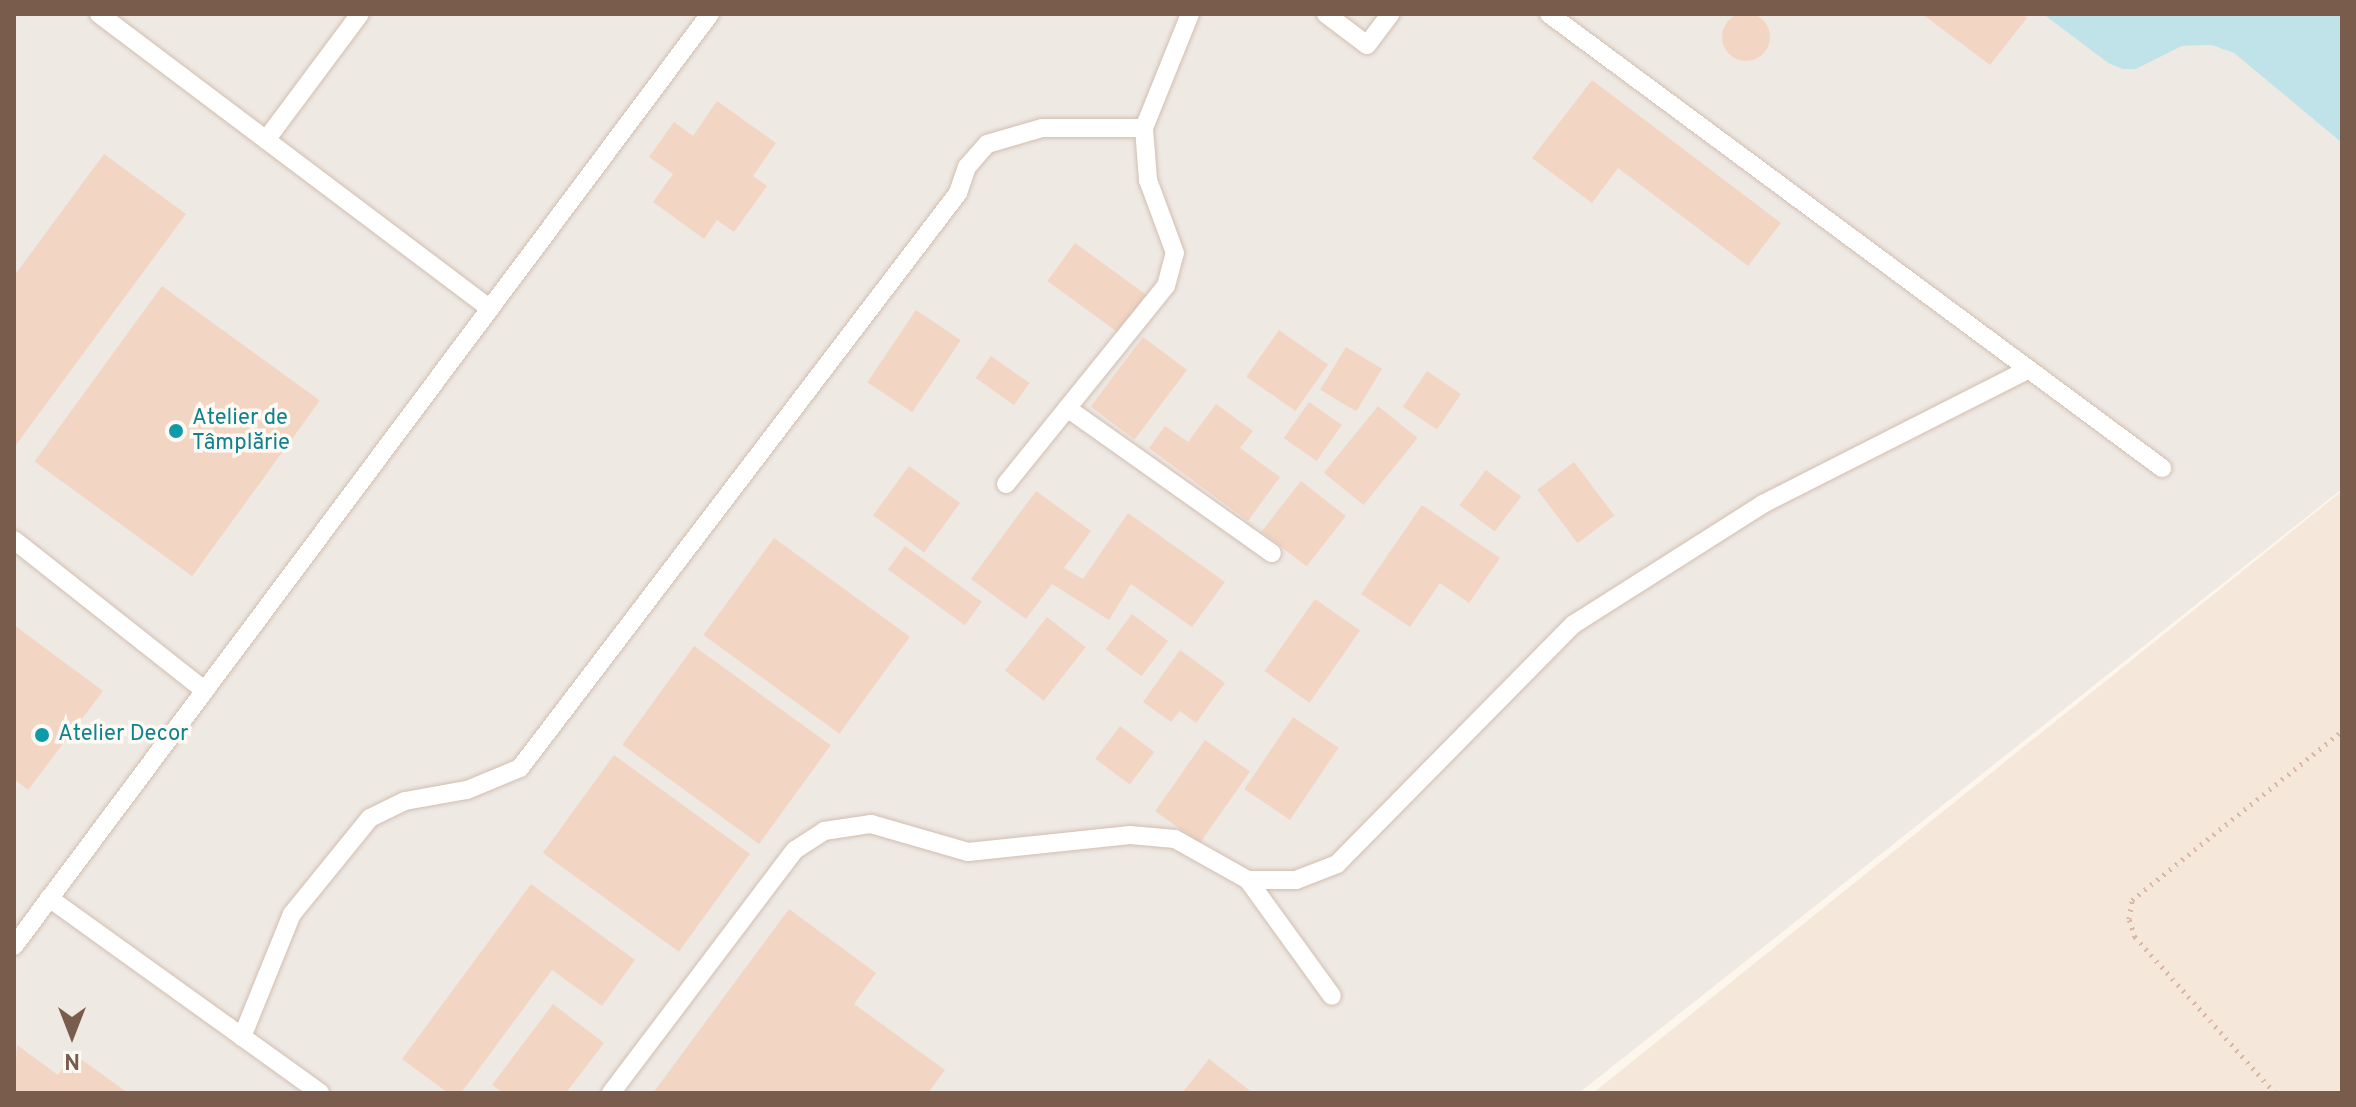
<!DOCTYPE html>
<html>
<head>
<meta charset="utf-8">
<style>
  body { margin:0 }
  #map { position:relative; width:2356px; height:1107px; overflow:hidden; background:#fdf6ec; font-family:Overpass,sans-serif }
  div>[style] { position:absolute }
  .residential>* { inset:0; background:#f5e8da }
  .industrial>* { inset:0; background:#efe9e4 }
  .water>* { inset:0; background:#bfe3e8 }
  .building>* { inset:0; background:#f3d5c3; transform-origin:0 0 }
  .round { border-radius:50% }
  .path>* { height:5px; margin-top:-2.5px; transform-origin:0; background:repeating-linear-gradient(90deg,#d9b8a5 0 2px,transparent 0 8px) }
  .roads { filter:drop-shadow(0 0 2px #d1beb0) drop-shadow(0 0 2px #d1beb0) }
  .lane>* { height:18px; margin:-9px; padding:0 9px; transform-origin:9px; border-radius:9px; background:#fff }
  .dots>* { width:22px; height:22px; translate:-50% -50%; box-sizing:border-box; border:4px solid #fffaf3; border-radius:50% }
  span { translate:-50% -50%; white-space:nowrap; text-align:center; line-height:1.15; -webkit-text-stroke:7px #fffaf3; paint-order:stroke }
  .culture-label { font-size:22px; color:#0d838f }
  .left { translate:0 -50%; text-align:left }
  .frame { position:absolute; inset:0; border:16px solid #7a5c4d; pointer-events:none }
  .north { position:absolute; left:32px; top:995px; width:80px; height:80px; -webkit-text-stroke:6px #fffaf3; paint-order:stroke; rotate:180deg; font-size:22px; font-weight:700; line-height:32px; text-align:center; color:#7a5c4d }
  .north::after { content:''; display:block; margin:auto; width:28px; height:36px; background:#7a5c4d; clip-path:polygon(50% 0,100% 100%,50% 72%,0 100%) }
</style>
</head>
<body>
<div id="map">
  <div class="residential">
    <i style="clip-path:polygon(2342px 491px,2342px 1093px,1593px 1093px)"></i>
  </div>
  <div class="industrial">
    <i style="clip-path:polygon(14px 14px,2043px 14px,2108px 63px,2136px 69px,2182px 46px,2211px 45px,2234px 53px,2342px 143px,2342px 489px,1579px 1093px,14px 1093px)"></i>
  </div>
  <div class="water">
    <i style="clip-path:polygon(2043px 14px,2342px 14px,2342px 143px,2234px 53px,2211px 45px,2182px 46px,2136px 69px,2123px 69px,2108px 63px)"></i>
  </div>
  <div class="building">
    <i class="round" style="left:1722px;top:13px;width:48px;height:48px"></i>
    <i style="clip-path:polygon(1922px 14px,2022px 14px,2027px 18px,1990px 65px)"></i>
    <i style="clip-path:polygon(1592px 80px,1781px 223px,1748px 266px,1618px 168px,1592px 203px,1532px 158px)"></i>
    <i style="clip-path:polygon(717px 101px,776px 143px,753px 176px,767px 186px,734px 232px,717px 220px,704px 239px,653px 202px,673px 174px,649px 157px,674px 122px,693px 136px)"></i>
    <i style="clip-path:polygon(104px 154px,186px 214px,16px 445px,14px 276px)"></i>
    <i style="left:1075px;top:243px;width:90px;height:47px;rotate:36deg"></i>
    <i style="left:162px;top:286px;width:195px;height:217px;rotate:36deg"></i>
    <i style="left:916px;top:310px;width:54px;height:87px;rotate:34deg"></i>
    <i style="left:1279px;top:330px;width:60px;height:57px;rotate:35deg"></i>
    <i style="left:1143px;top:337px;width:55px;height:87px;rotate:37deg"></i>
    <i style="left:1346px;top:347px;width:42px;height:50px;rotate:31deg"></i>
    <i style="left:991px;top:356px;width:47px;height:27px;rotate:35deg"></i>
    <i style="left:1427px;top:371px;width:41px;height:43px;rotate:34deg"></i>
    <i style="left:1309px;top:402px;width:40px;height:44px;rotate:35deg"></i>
    <i style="clip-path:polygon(1216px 404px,1253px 431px,1240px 448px,1280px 477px,1248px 521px,1149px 448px,1165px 426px,1188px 442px)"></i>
    <i style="left:1378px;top:406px;width:51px;height:86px;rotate:39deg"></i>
    <i style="left:1574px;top:462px;width:67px;height:46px;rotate:53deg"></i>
    <i style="left:909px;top:466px;width:63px;height:61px;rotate:36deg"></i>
    <i style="left:1486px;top:470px;width:44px;height:44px;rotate:37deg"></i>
    <i style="left:1301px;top:481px;width:57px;height:64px;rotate:38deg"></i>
    <i style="clip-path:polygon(1036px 491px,1091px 531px,1064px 568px,1083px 579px,1128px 513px,1225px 582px,1192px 627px,1131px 584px,1109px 620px,1052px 584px,1026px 619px,971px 579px)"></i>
    <i style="clip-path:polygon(1422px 505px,1500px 558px,1469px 603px,1440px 583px,1410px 627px,1361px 594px)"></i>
    <i style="left:774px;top:538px;width:168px;height:120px;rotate:36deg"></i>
    <i style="left:905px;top:546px;width:95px;height:29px;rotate:36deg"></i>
    <i style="left:1315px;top:599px;width:55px;height:88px;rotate:35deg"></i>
    <i style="left:1132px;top:614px;width:45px;height:44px;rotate:37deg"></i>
    <i style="left:1047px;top:617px;width:49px;height:68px;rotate:38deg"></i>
    <i style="clip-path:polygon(14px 625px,103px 691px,28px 790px,14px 779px)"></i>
    <i style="left:694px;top:646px;width:169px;height:122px;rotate:36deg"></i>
    <i style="clip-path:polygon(1180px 650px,1225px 683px,1196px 723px,1180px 711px,1171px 722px,1143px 702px)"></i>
    <i style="left:1293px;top:717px;width:55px;height:87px;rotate:34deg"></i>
    <i style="left:1120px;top:726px;width:43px;height:41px;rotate:37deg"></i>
    <i style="left:1205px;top:740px;width:55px;height:87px;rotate:35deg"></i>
    <i style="left:614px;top:755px;width:168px;height:121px;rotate:36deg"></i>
    <i style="clip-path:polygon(531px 884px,635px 960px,602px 1006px,552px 970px,461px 1093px,448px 1093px,402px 1059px)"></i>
    <i style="clip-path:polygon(789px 909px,876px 973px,854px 1004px,945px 1070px,928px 1093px,653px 1093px)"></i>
    <i style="clip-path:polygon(553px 1004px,604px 1043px,566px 1093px,503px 1093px,492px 1085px)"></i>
    <i style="clip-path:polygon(17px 1045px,58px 1075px,74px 1054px,128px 1093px,14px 1093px)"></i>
    <i style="clip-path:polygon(1209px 1059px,1253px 1093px,1182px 1093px)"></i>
  </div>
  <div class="path">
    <i style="left:2275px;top:1093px;width:210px;rotate:-131.9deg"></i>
    <i style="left:2135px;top:937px;width:19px;rotate:-108deg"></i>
    <i style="left:2129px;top:919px;width:19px;rotate:-81deg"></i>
    <i style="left:2132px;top:900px;width:270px;rotate:-38.8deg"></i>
  </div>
  <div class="roads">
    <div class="lane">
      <i style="left:99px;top:14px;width:490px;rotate:37deg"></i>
      <i style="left:1326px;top:14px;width:51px;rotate:37.1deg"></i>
      <i style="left:1367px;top:45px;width:39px;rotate:-53deg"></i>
      <i style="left:1549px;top:14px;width:763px;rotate:36.52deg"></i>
      <i style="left:266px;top:140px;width:157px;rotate:-53.3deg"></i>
      <i style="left:1067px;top:408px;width:251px;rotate:35.3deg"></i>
      <i style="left:1006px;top:484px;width:255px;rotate:-51.1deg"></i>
      <i style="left:1166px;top:286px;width:34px;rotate:-75deg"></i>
      <i style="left:1175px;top:253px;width:78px;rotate:-110.3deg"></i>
      <i style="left:1148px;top:180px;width:52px;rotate:-94.4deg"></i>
      <i style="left:1144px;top:128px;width:123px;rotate:-68deg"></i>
      <i style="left:14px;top:540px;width:243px;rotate:38.3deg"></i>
      <i style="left:1248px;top:880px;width:48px"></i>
      <i style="left:1296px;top:880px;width:44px;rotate:-21.3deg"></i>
      <i style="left:1337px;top:864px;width:337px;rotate:-45.4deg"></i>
      <i style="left:1574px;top:624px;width:224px;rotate:-32.4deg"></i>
      <i style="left:1763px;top:504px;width:298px;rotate:-26.9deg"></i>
      <i style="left:49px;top:898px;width:334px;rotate:35.7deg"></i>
      <i style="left:14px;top:946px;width:1163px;rotate:-53.25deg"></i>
      <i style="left:242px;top:1037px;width:133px;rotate:-67.9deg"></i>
      <i style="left:292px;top:914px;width:124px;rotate:-50.9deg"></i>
      <i style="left:370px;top:818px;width:39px;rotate:-26deg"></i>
      <i style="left:405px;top:801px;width:63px;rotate:-10.1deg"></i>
      <i style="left:467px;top:790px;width:57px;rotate:-22.5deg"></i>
      <i style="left:520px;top:768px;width:723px;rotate:-52.7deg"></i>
      <i style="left:958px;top:193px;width:28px;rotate:-71deg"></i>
      <i style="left:967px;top:167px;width:30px;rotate:-49deg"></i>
      <i style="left:987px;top:144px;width:57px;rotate:-16.2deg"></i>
      <i style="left:1042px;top:128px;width:102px"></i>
      <i style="left:611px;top:1093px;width:305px;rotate:-52.9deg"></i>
      <i style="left:795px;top:850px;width:35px;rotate:-33deg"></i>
      <i style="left:824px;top:831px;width:48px;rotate:-8.5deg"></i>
      <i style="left:871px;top:824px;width:101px;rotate:16.1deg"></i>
      <i style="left:968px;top:852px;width:163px;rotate:-6deg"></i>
      <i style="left:1130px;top:835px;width:45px;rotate:5.1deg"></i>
      <i style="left:1175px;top:839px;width:84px;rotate:29.3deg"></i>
      <i style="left:1248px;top:880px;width:143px;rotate:54.1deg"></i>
    </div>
  </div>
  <div class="dots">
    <i style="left:176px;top:431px;background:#0f9aa8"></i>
    <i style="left:42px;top:735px;background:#0f9aa8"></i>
  </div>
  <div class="culture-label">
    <span class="left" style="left:192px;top:431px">Atelier de<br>Tâmplărie</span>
    <span class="left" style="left:58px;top:735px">Atelier Decor</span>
  </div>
  <div class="frame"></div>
  <div class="north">N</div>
</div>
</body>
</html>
